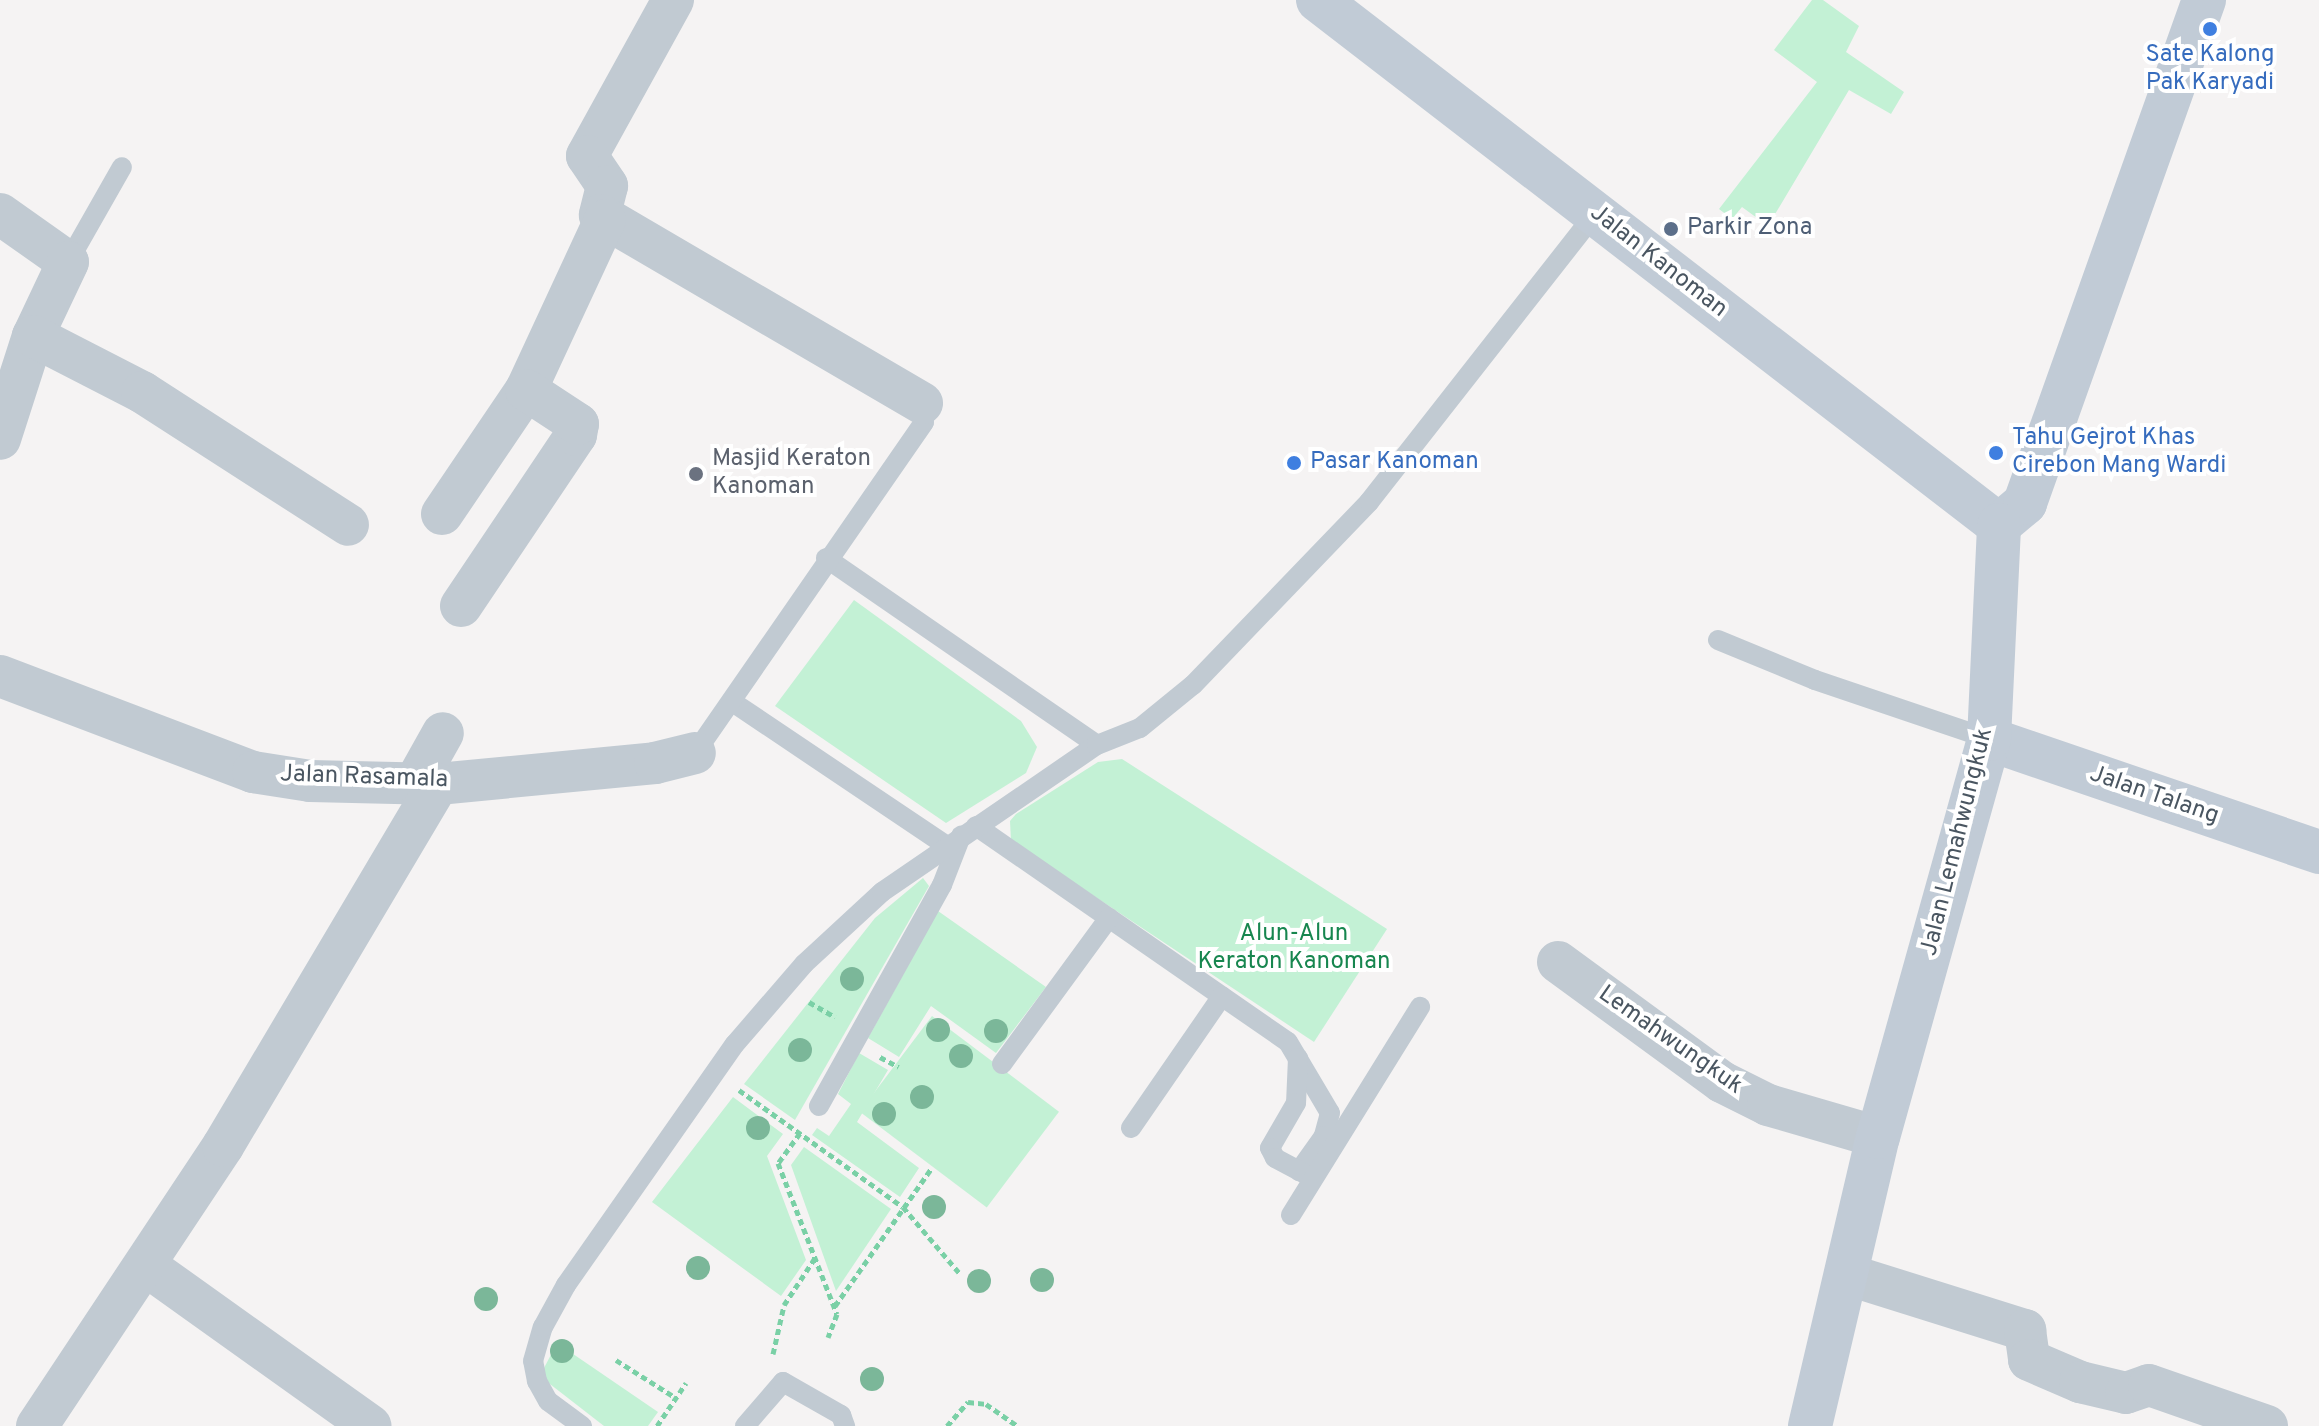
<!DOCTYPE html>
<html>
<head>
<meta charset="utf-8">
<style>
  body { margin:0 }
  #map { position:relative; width:2319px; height:1426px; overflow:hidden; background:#f5f3f3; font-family:Overpass,sans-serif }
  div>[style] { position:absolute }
  .green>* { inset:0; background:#c3f1d5; transform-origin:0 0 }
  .path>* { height:5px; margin-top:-2.5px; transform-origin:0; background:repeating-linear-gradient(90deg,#7ad0a6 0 6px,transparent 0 10px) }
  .lane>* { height:20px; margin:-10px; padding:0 10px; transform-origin:10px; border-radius:10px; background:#c1cad2 }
  .street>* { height:42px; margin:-21px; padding:0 21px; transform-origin:21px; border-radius:21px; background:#c1cad2 }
  .secondary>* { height:44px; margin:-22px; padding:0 22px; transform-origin:22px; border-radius:22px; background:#c1cbd6 }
  .trees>* { width:24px; height:24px; margin:-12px; border-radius:50%; background:#7bb799 }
  .dots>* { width:22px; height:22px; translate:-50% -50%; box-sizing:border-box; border:4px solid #fff; border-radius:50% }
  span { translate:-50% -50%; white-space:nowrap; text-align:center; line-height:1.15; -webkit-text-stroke:8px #fff; paint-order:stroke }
  .shop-label { font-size:24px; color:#366cbe }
  .left { translate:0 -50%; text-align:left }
  .service-label { font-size:24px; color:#4e5e75 }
  .street-label { font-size:24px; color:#4a5661 }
  .worship-label { font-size:24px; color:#5b616d }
  .park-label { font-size:24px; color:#17864f }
</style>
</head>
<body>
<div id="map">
  <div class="green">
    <i style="clip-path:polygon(1812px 0,1823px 0,1859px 26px,1846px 52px,1904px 92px,1891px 114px,1849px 90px,1768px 226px,1742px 207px,1732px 219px,1719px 209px,1817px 82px,1774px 50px)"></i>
    <i style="clip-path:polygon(854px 600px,1021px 721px,1037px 747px,1026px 773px,946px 823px,775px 706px)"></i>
    <i style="clip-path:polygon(1122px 759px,1387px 929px,1314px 1042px,1011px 841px,1010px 821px,1016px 814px,1098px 762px)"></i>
    <i style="clip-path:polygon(923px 878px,929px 886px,795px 1120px,744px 1084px,875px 918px)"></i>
    <i style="clip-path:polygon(938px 911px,1046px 987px,996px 1053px,931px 1006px,899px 1057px,868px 1038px)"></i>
    <i style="left:932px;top:1016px;width:159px;height:120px;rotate:37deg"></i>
    <i style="clip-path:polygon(859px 1053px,888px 1070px,857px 1122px,919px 1168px,900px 1197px,812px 1135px,817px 1128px,829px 1136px,851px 1104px,838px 1094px)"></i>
    <i style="clip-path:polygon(733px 1097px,783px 1134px,767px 1156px,806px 1260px,781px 1296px,652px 1202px)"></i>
    <i style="clip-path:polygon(804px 1147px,891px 1209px,836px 1291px,791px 1165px)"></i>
    <i style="clip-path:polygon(557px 1343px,658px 1412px,648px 1426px,604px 1426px,546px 1381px,543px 1370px)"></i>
  </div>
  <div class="path">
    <i style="left:809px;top:1002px;width:30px;rotate:30deg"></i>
    <i style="left:880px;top:1057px;width:21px;rotate:28deg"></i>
    <i style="left:739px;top:1090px;width:201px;rotate:35.5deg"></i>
    <i style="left:903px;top:1207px;width:89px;rotate:49.5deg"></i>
    <i style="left:800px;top:1133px;width:37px;rotate:126deg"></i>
    <i style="left:778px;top:1163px;width:162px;rotate:68.7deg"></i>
    <i style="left:837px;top:1314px;width:25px;rotate:111deg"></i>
    <i style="left:835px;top:1306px;width:167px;rotate:-55deg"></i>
    <i style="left:773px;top:1354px;width:50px;rotate:-77.3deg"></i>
    <i style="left:784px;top:1305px;width:56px;rotate:-56.6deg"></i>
    <i style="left:616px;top:1360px;width:71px;rotate:32.3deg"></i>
    <i style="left:657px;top:1426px;width:52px;rotate:-56deg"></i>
    <i style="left:947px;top:1426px;width:32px;rotate:-49deg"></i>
    <i style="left:968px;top:1402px;width:18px;rotate:6deg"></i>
    <i style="left:986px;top:1404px;width:38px;rotate:35deg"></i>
  </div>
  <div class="lane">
    <i style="left:68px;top:262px;width:109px;rotate:-60.4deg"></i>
    <i style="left:826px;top:558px;width:329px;rotate:34.6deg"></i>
    <i style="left:1718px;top:640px;width:105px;rotate:22.4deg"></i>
    <i style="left:1815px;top:680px;width:184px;rotate:18.7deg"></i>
    <i style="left:734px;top:703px;width:254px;rotate:33.9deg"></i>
    <i style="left:695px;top:753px;width:402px;rotate:-55.3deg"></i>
    <i style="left:924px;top:422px;width:19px;rotate:-96deg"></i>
    <i style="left:976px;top:826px;width:379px;rotate:34.7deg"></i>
    <i style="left:1288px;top:1042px;width:82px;rotate:59.4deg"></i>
    <i style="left:1330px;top:1113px;width:24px;rotate:105deg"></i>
    <i style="left:1324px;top:1136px;width:43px;rotate:125.5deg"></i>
    <i style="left:1298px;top:1058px;width:45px;rotate:92.5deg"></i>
    <i style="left:1296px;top:1103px;width:52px;rotate:120deg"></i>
    <i style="left:1270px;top:1148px;width:11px;rotate:63deg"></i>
    <i style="left:1275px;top:1158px;width:40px;rotate:28deg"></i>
    <i style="left:1002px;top:1064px;width:181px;rotate:-53.8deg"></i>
    <i style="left:819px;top:1106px;width:253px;rotate:-60.9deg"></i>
    <i style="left:942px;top:885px;width:53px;rotate:-68.8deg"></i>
    <i style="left:1131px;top:1128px;width:160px;rotate:-55.4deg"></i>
    <i style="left:1291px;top:1215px;width:245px;rotate:-58.2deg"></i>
    <i style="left:582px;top:1426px;width:42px;rotate:-143.7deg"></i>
    <i style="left:548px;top:1401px;width:23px;rotate:-119deg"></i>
    <i style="left:537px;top:1381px;width:20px;rotate:-101deg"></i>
    <i style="left:533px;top:1361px;width:35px;rotate:-74deg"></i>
    <i style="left:543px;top:1327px;width:48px;rotate:-61.3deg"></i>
    <i style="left:566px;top:1285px;width:294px;rotate:-55deg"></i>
    <i style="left:735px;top:1044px;width:106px;rotate:-49.2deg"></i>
    <i style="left:804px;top:964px;width:106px;rotate:-42.7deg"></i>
    <i style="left:882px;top:892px;width:260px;rotate:-34.4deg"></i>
    <i style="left:1097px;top:745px;width:46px;rotate:-21.6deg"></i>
    <i style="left:1140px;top:728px;width:68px;rotate:-39.1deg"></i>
    <i style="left:1193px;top:685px;width:254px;rotate:-46.1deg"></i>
    <i style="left:1369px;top:502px;width:366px;rotate:-51.9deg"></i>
    <i style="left:745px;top:1426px;width:58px;rotate:-49.2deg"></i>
    <i style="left:783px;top:1382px;width:67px;rotate:29.6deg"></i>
    <i style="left:841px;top:1415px;width:12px;rotate:70deg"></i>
  </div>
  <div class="street">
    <i style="left:673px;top:0;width:178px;rotate:118.9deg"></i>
    <i style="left:587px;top:156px;width:36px;rotate:56deg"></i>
    <i style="left:607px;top:186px;width:30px;rotate:104deg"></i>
    <i style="left:600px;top:215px;width:373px;rotate:30.3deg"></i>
    <i style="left:0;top:214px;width:83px;rotate:35.2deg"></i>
    <i style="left:68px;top:262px;width:82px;rotate:115.3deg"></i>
    <i style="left:33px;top:336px;width:108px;rotate:107.8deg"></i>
    <i style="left:33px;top:336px;width:123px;rotate:27.2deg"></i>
    <i style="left:142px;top:392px;width:245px;rotate:32.8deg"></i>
    <i style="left:442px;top:514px;width:150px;rotate:-55.9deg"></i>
    <i style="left:526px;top:390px;width:187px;rotate:-65.1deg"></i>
    <i style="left:461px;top:606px;width:206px;rotate:-56.1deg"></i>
    <i style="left:576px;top:435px;width:11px;rotate:-80deg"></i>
    <i style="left:578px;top:424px;width:62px;rotate:-146.8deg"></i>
    <i style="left:0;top:676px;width:271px;rotate:20.8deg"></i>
    <i style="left:253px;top:772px;width:58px;rotate:9deg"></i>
    <i style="left:310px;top:781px;width:128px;rotate:1.3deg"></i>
    <i style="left:438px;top:784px;width:218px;rotate:-5.5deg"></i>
    <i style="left:655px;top:763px;width:41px;rotate:-14deg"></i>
    <i style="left:415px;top:783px;width:57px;rotate:-60.8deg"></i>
    <i style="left:1558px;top:962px;width:203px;rotate:36.2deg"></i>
    <i style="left:1722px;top:1082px;width:51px;rotate:26.6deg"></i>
    <i style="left:1768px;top:1105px;width:115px;rotate:16.2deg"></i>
    <i style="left:145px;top:1265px;width:277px;rotate:35.5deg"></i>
    <i style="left:1846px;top:1274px;width:188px;rotate:17.4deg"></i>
    <i style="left:2025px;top:1330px;width:30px;rotate:82deg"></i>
    <i style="left:2029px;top:1360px;width:56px;rotate:23.3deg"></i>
    <i style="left:2080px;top:1382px;width:47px;rotate:13.4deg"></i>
    <i style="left:2126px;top:1393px;width:24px;rotate:-19deg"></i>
    <i style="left:2149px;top:1385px;width:125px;rotate:19.2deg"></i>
    <i style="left:37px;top:1426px;width:336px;rotate:-56.4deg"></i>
    <i style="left:223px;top:1146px;width:421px;rotate:-59.3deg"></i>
  </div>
  <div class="secondary">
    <i style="left:1318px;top:0;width:860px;rotate:37.63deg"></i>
    <i style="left:1999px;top:525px;width:34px;rotate:-40deg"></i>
    <i style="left:2025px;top:503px;width:534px;rotate:-70.41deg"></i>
    <i style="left:1989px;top:739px;width:349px;rotate:18.9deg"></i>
    <i style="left:1810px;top:1426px;width:297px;rotate:-76.8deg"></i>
    <i style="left:1878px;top:1137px;width:413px;rotate:-74.4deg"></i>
    <i style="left:1989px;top:739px;width:214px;rotate:-87.3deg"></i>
  </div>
  <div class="trees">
    <i style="left:852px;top:979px"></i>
    <i style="left:938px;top:1030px"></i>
    <i style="left:996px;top:1031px"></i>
    <i style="left:800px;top:1050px"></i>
    <i style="left:961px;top:1056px"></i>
    <i style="left:922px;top:1097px"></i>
    <i style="left:884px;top:1114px"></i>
    <i style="left:758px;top:1128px"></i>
    <i style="left:934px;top:1207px"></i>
    <i style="left:698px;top:1268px"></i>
    <i style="left:1042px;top:1280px"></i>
    <i style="left:979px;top:1281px"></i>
    <i style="left:486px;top:1299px"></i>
    <i style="left:562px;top:1351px"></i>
    <i style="left:872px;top:1379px"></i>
  </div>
  <div class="dots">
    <i style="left:2210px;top:29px;background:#3f7fe0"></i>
    <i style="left:1671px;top:229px;background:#5c6f8a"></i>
    <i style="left:1996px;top:453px;background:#3f7fe0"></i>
    <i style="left:1294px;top:463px;background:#3f7fe0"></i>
    <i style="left:696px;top:474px;background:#6b7280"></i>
  </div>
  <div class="shop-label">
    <span style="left:2210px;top:70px">Sate Kalong<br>Pak Karyadi</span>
    <span class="left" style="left:2012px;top:453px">Tahu Gejrot Khas<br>Cirebon Mang Wardi</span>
    <span class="left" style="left:1310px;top:463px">Pasar Kanoman</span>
  </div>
  <div class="service-label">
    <span class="left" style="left:1687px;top:229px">Parkir Zona</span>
  </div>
  <div class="street-label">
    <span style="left:1658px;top:262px;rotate:38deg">Jalan Kanoman</span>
    <span style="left:364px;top:778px;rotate:2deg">Jalan Rasamala</span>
    <span style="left:2154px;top:796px;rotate:19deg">Jalan Talang</span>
    <span style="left:1958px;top:842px;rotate:-76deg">Jalan Lemahwungkuk</span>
    <span style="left:1670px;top:1041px;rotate:35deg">Lemahwungkuk</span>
  </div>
  <div class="worship-label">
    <span class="left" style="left:712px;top:474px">Masjid Keraton<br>Kanoman</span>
  </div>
  <div class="park-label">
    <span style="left:1294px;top:949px">Alun-Alun<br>Keraton Kanoman</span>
  </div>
</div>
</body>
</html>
